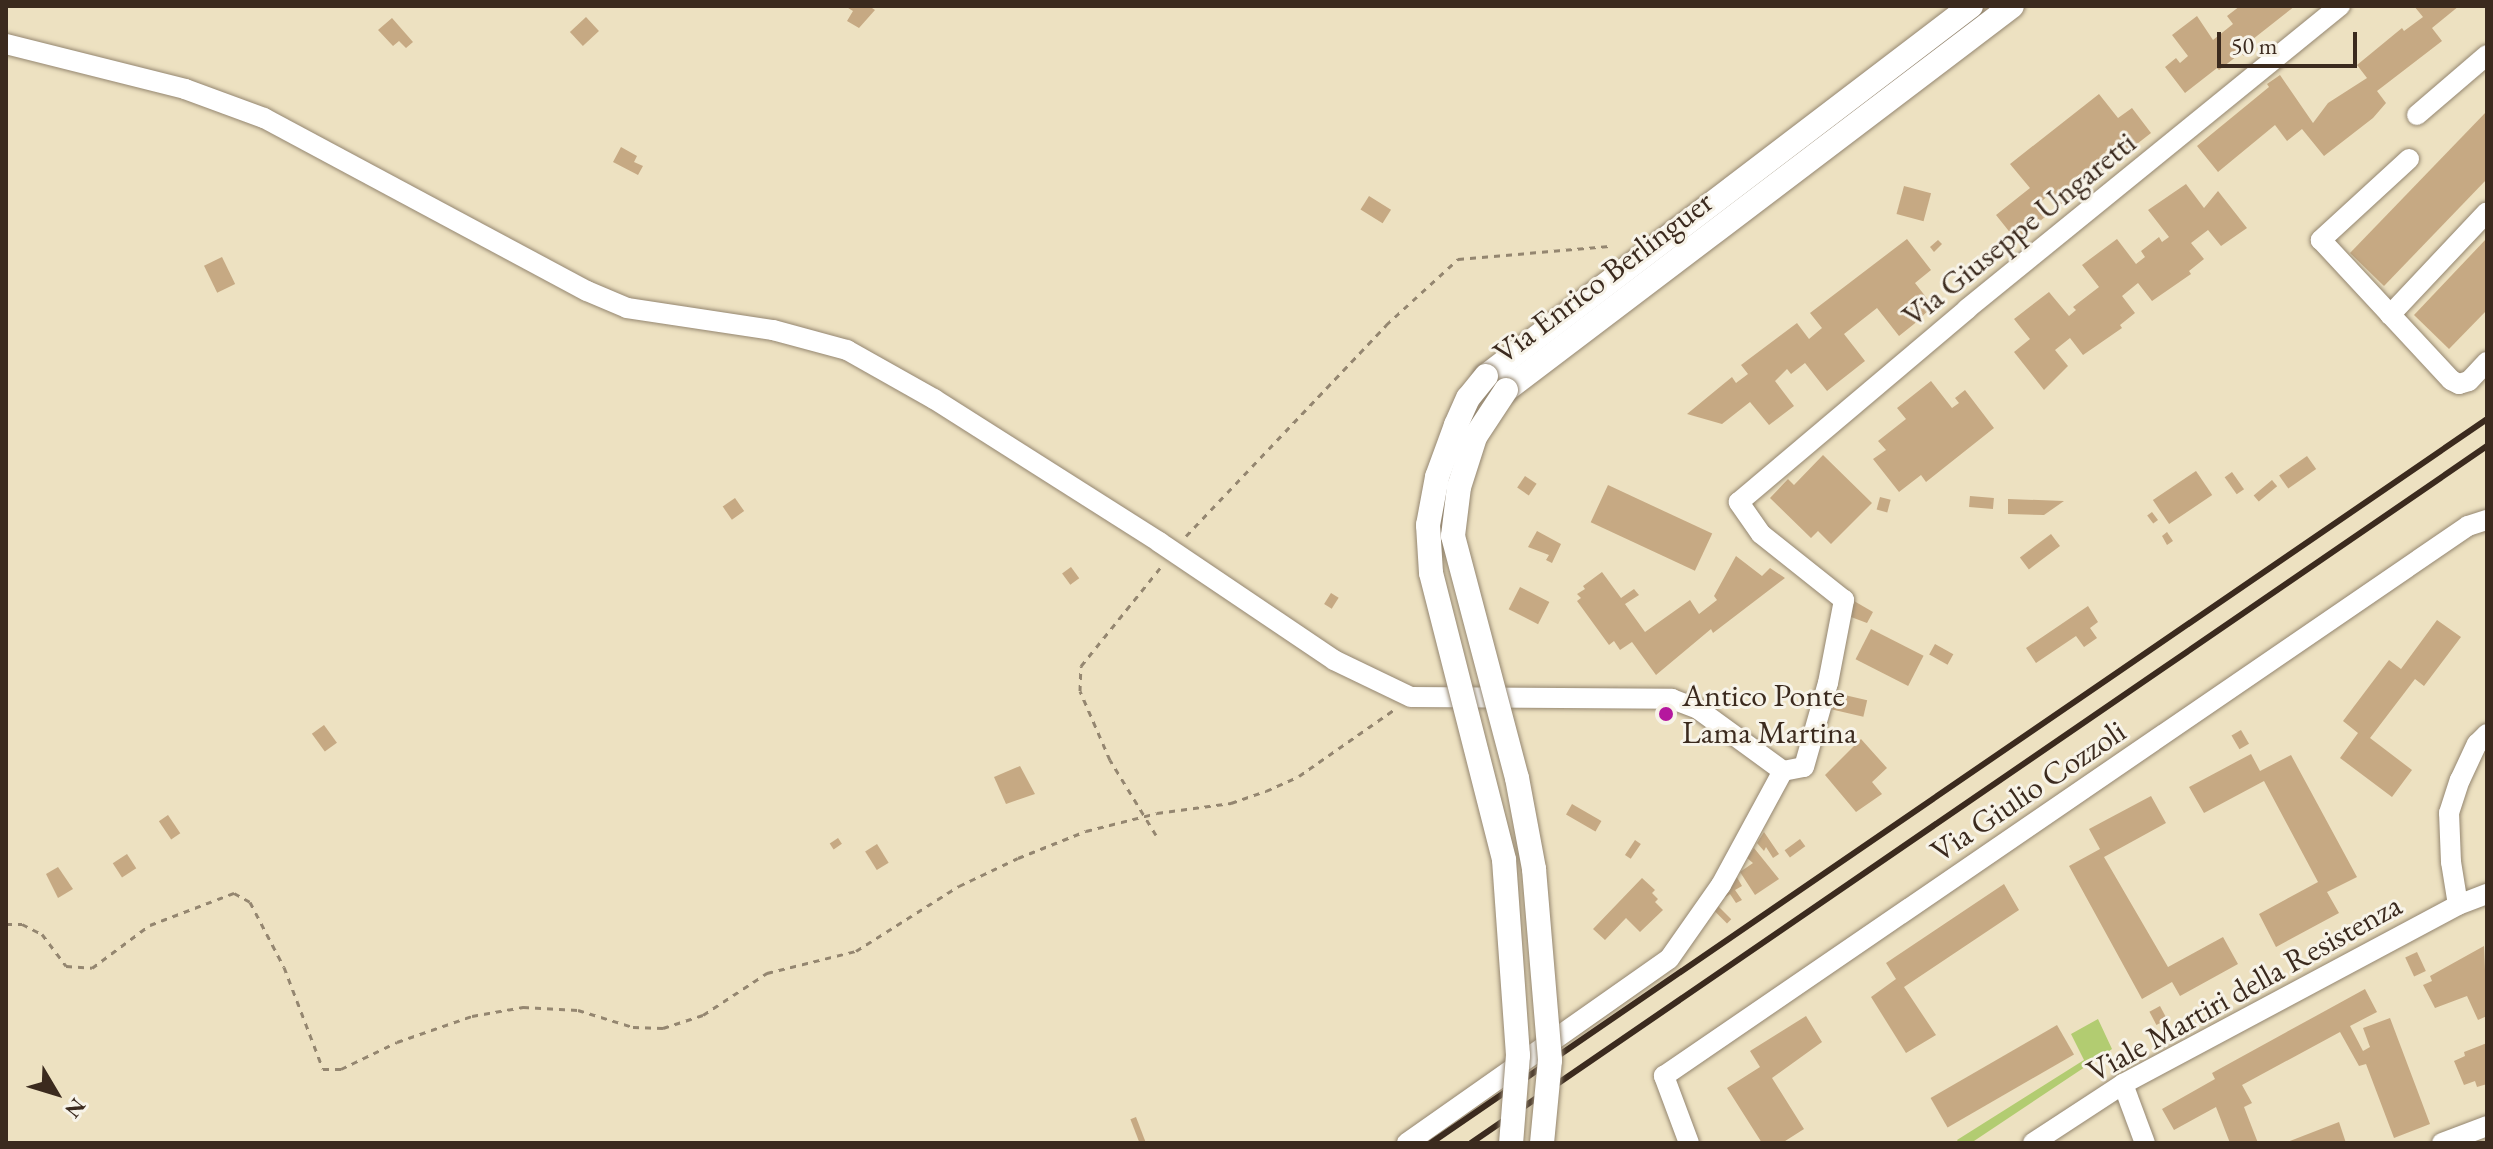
<!DOCTYPE html>
<html>
<head>
<meta charset="utf-8">
<style>
  body { margin:0 }
  #map { position:relative; width:2493px; height:1149px; overflow:hidden; background:#ede1c1; font-family:"EB Garamond",serif }
  div>[style] { position:absolute }
  .green>* { inset:0; background:#b2cc71 }
  .building>* { inset:0; background:#c6a983; transform-origin:0 0 }
  .path>* { height:3px; margin-top:-1.5px; transform-origin:0; background:repeating-linear-gradient(90deg,#948670 0 6px,transparent 0 12px) }
  .roads { filter:drop-shadow(0 0 2px #948670) drop-shadow(0 0 2px #948670) }
  .minor>* { height:20px; margin:-10px; padding:0 10px; transform-origin:10px; border-radius:10px; background:#fff }
  .major>* { height:24px; margin:-12px; padding:0 12px; transform-origin:12px; border-radius:12px; background:#fff }
  .rail>* { height:6px; margin:-3px; padding:0 3px; transform-origin:3px; border-radius:3px; background:#3b2a1e }
  .bridges { filter:drop-shadow(0 0 2px #948670) drop-shadow(0 0 2px #948670) }
  .major-bridge>* { height:24px; margin:-12px; padding:0 12px; transform-origin:12px; border-radius:12px; background:#fff }
  .dots>* { width:22px; height:22px; translate:-50% -50%; box-sizing:border-box; border:4px solid #f7f3e8; border-radius:50% }
  span { translate:-50% -50%; white-space:nowrap; text-align:center; line-height:1.15; -webkit-text-stroke:6px #f7f3e8; paint-order:stroke }
  .street-label { font-size:32px; color:#3b2a1e }
  .poi-label { font-size:32px; color:#3b2a1e }
  .left { translate:0 -50%; text-align:left }
  .frame { position:absolute; inset:0; border:8px solid #3b2a1e; pointer-events:none }
  .north { position:absolute; left:16px; top:1053px; width:80px; height:80px; -webkit-text-stroke:6px #f7f3e8; paint-order:stroke; rotate:128deg; font-size:22px; font-weight:700; line-height:32px; text-align:center; color:#3b2a1e }
  .north::after { content:''; display:block; margin:auto; width:28px; height:36px; background:#3b2a1e; clip-path:polygon(50% 0,100% 100%,50% 72%,0 100%) }
  .scale { position:absolute; left:2217px; top:32px; width:140px; height:36px; box-sizing:border-box; border:4px solid #3b2a1e; border-top:0; padding-left:10px; font-size:24px; line-height:28px; white-space:nowrap; color:#3b2a1e; -webkit-text-stroke:6px #f7f3e8; paint-order:stroke }
</style>
</head>
<body>
<div id="map">
  <div class="green">
    <i style="clip-path:polygon(2098px 1019px,2112px 1049px,1971px 1143px,1959px 1143px,1957px 1140px,2084px 1060px,2071px 1034px)"></i>
  </div>
  <div class="building">
    <i style="clip-path:polygon(845px 6px,869px 6px,875px 10px,859px 28px,847px 21px,853px 11px)"></i>
    <i style="clip-path:polygon(2240px 6px,2295px 6px,2248px 43px,2253px 49px,2244px 56px,2241px 53px,2219px 70px,2217px 68px,2185px 93px,2165px 67px,2176px 58px,2180px 63px,2188px 56px,2172px 35px,2197px 16px,2213px 40px,2233px 24px,2227px 16px)"></i>
    <i style="clip-path:polygon(2414px 6px,2459px 6px,2432px 28px,2442px 41px,2377px 91px,2386px 103px,2373px 118px,2324px 156px,2302px 129px,2287px 141px,2275px 125px,2218px 172px,2197px 146px,2269px 87px,2267px 84px,2280px 75px,2313px 123px,2328px 103px,2367px 78px,2357px 65px,2402px 28px,2404px 31px,2423px 17px)"></i>
    <i style="left:586px;top:17px;width:19px;height:22px;rotate:47deg"></i>
    <i style="clip-path:polygon(392px 18px,413px 42px,406px 48px,399px 41px,393px 46px,378px 30px)"></i>
    <i style="clip-path:polygon(2099px 94px,2118px 118px,2132px 108px,2151px 133px,2128px 151px,2120px 140px,2105px 152px,2113px 163px,2060px 205px,2050px 194px,2036px 206px,2045px 217px,2016px 240px,1996px 215px,2030px 188px,2010px 164px)"></i>
    <i style="clip-path:polygon(2487px 111px,2487px 179px,2384px 286px,2350px 253px)"></i>
    <i style="clip-path:polygon(621px 147px,637px 156px,634px 162px,643px 166px,638px 175px,613px 162px)"></i>
    <i style="clip-path:polygon(2186px 184px,2204px 208px,2218px 191px,2247px 228px,2221px 246px,2208px 230px,2191px 243px,2204px 259px,2189px 271px,2191px 274px,2152px 301px,2138px 283px,2122px 296px,2135px 313px,2120px 325px,2122px 328px,2083px 355px,2070px 338px,2055px 350px,2068px 366px,2044px 390px,2014px 352px,2030px 339px,2014px 319px,2049px 292px,2069px 316px,2076px 310px,2073px 307px,2099px 287px,2082px 265px,2117px 239px,2136px 264px,2145px 257px,2141px 251px,2159px 237px,2162px 242px,2169px 237px,2148px 210px)"></i>
    <i style="left:1904px;top:186px;width:28px;height:29px;rotate:15deg"></i>
    <i style="left:1369px;top:196px;width:26px;height:16px;rotate:32deg"></i>
    <i style="clip-path:polygon(2487px 238px,2487px 310px,2449px 349px,2414px 315px)"></i>
    <i style="clip-path:polygon(1907px 239px,1931px 270px,1915px 283px,1933px 306px,1914px 324px,1899px 336px,1877px 308px,1844px 334px,1865px 361px,1827px 391px,1805px 363px,1791px 374px,1787px 369px,1775px 381px,1794px 406px,1769px 425px,1750px 402px,1722px 424px,1687px 414px,1732px 377px,1736px 383px,1748px 374px,1741px 365px,1797px 323px,1809px 339px,1822px 328px,1810px 313px)"></i>
    <i style="clip-path:polygon(1938px 240px,1942px 244px,1934px 252px,1930px 247px)"></i>
    <i style="left:222px;top:257px;width:30px;height:20px;rotate:64deg"></i>
    <i style="clip-path:polygon(1931px 381px,1952px 408px,1959px 403px,1955px 398px,1965px 390px,1994px 428px,1926px 482px,1921px 475px,1899px 492px,1873px 459px,1886px 450px,1878px 441px,1906px 419px,1897px 408px)"></i>
    <i style="clip-path:polygon(1823px 455px,1872px 503px,1831px 544px,1818px 531px,1811px 538px,1770px 498px,1788px 479px,1794px 485px)"></i>
    <i style="left:2307px;top:456px;width:16px;height:34px;rotate:55deg"></i>
    <i style="left:2196px;top:471px;width:29px;height:52px;rotate:56deg"></i>
    <i style="left:2232px;top:472px;width:21px;height:9px;rotate:55deg"></i>
    <i style="left:1525px;top:476px;width:14px;height:14px;rotate:34deg"></i>
    <i style="left:2272px;top:480px;width:8px;height:24px;rotate:50deg"></i>
    <i style="left:1608px;top:485px;width:115px;height:41px;rotate:25deg"></i>
    <i style="left:1970px;top:496px;width:24px;height:11px;rotate:5deg"></i>
    <i style="left:1880px;top:497px;width:11px;height:13px;rotate:15deg"></i>
    <i style="left:735px;top:498px;width:16px;height:15px;rotate:55deg"></i>
    <i style="clip-path:polygon(2008px 499px,2064px 501px,2044px 515px,2008px 514px)"></i>
    <i style="left:2152px;top:512px;width:10px;height:6px;rotate:53deg"></i>
    <i style="clip-path:polygon(1537px 531px,1561px 544px,1552px 563px,1546px 560px,1549px 555px,1528px 547px)"></i>
    <i style="clip-path:polygon(2167px 532px,2173px 541px,2167px 545px,2162px 536px)"></i>
    <i style="left:2051px;top:534px;width:15px;height:39px;rotate:53deg"></i>
    <i style="clip-path:polygon(1736px 556px,1762px 576px,1770px 568px,1785px 578px,1713px 633px,1711px 629px,1656px 675px,1632px 642px,1620px 650px,1614px 641px,1609px 645px,1577px 601px,1581px 598px,1577px 594px,1585px 589px,1583px 586px,1602px 572px,1621px 598px,1634px 589px,1639px 595px,1625px 604px,1645px 632px,1690px 600px,1699px 614px,1717px 600px,1714px 596px)"></i>
    <i style="left:1071px;top:567px;width:14px;height:11px;rotate:54deg"></i>
    <i style="left:1520px;top:587px;width:33px;height:25px;rotate:27deg"></i>
    <i style="left:1331px;top:593px;width:9px;height:13px;rotate:32deg"></i>
    <i style="clip-path:polygon(1854px 601px,1873px 612px,1867px 623px,1851px 617px)"></i>
    <i style="clip-path:polygon(2088px 606px,2098px 622px,2090px 628px,2097px 638px,2084px 647px,2076px 636px,2036px 663px,2026px 648px)"></i>
    <i style="clip-path:polygon(2437px 620px,2461px 637px,2424px 686px,2415px 679px,2370px 738px,2412px 770px,2392px 797px,2340px 758px,2358px 733px,2343px 721px,2389px 660px,2401px 669px)"></i>
    <i style="left:1871px;top:629px;width:59px;height:34px;rotate:27deg"></i>
    <i style="left:1935px;top:644px;width:21px;height:12px;rotate:29deg"></i>
    <i style="left:1836px;top:693px;width:32px;height:17px;rotate:13deg"></i>
    <i style="left:324px;top:725px;width:22px;height:15px;rotate:54deg"></i>
    <i style="left:2241px;top:730px;width:16px;height:11px;rotate:60deg"></i>
    <i style="clip-path:polygon(1861px 739px,1887px 768px,1872px 782px,1882px 794px,1856px 812px,1825px 775px)"></i>
    <i style="clip-path:polygon(2251px 754px,2260px 771px,2291px 755px,2357px 877px,2327px 892px,2339px 913px,2276px 947px,2259px 914px,2318px 882px,2264px 781px,2204px 813px,2189px 787px)"></i>
    <i style="clip-path:polygon(1020px 766px,1035px 794px,1006px 804px,994px 777px)"></i>
    <i style="clip-path:polygon(2151px 796px,2166px 823px,2104px 857px,2168px 967px,2223px 937px,2238px 964px,2180px 996px,2172px 982px,2142px 999px,2069px 866px,2100px 849px,2089px 829px)"></i>
    <i style="left:1572px;top:804px;width:34px;height:12px;rotate:30deg"></i>
    <i style="left:168px;top:815px;width:22px;height:11px;rotate:56deg"></i>
    <i style="clip-path:polygon(1764px 832px,1779px 854px,1773px 858px,1766px 847px,1764px 851px,1757px 843px)"></i>
    <i style="left:838px;top:838px;width:7px;height:10px;rotate:56deg"></i>
    <i style="left:1800px;top:839px;width:9px;height:19px;rotate:54deg"></i>
    <i style="left:1635px;top:840px;width:7px;height:18px;rotate:34deg"></i>
    <i style="left:877px;top:844px;width:22px;height:14px;rotate:58deg"></i>
    <i style="clip-path:polygon(1754px 848px,1779px 879px,1755px 895px,1740px 872px,1753px 863px,1747px 858px)"></i>
    <i style="left:127px;top:854px;width:17px;height:17px;rotate:57deg"></i>
    <i style="clip-path:polygon(58px 867px,73px 889px,58px 898px,46px 874px)"></i>
    <i style="clip-path:polygon(1735px 874px,1742px 886px,1735px 890px,1742px 900px,1736px 903px,1730px 894px,1724px 898px)"></i>
    <i style="clip-path:polygon(1642px 878px,1655px 890px,1652px 893px,1658px 899px,1655px 902px,1663px 910px,1640px 932px,1626px 918px,1605px 940px,1593px 929px)"></i>
    <i style="clip-path:polygon(2004px 884px,2019px 910px,1904px 987px,1936px 1035px,1906px 1053px,1871px 997px,1896px 979px,1886px 963px)"></i>
    <i style="left:1715px;top:903px;width:23px;height:6px;rotate:45deg"></i>
    <i style="clip-path:polygon(2484px 946px,2487px 1016px,2478px 1020px,2467px 996px,2435px 1008px,2423px 985px,2432px 981px,2430px 976px)"></i>
    <i style="left:2417px;top:952px;width:21px;height:13px;rotate:65deg"></i>
    <i style="clip-path:polygon(2365px 989px,2377px 1012px,2350px 1026px,2363px 1051px,2370px 1047px,2363px 1028px,2390px 1018px,2430px 1124px,2394px 1138px,2366px 1064px,2359px 1066px,2340px 1032px,2242px 1085px,2252px 1103px,2244px 1107px,2258px 1143px,2230px 1143px,2216px 1107px,2174px 1130px,2162px 1109px,2215px 1079px,2212px 1073px)"></i>
    <i style="left:2160px;top:1006px;width:15px;height:12px;rotate:62deg"></i>
    <i style="clip-path:polygon(1806px 1016px,1822px 1042px,1772px 1078px,1804px 1129px,1782px 1143px,1762px 1143px,1727px 1088px,1760px 1067px,1750px 1051px)"></i>
    <i style="left:2057px;top:1025px;width:34px;height:146px;rotate:60deg"></i>
    <i style="clip-path:polygon(2487px 1043px,2487px 1084px,2477px 1087px,2475px 1081px,2464px 1085px,2454px 1061px,2465px 1056px,2464px 1052px)"></i>
    <i style="left:1136px;top:1117px;width:28px;height:6px;rotate:69deg"></i>
    <i style="clip-path:polygon(2339px 1122px,2346px 1143px,2285px 1143px)"></i>
  </div>
  <div class="path">
    <i style="left:1186px;top:536px;width:291px;rotate:-46.5deg"></i>
    <i style="left:1386px;top:325px;width:98px;rotate:-42.5deg"></i>
    <i style="left:1458px;top:259px;width:152px;rotate:-4.9deg"></i>
    <i style="left:1156px;top:835px;width:88px;rotate:-121.5deg"></i>
    <i style="left:1110px;top:760px;width:75px;rotate:-113.5deg"></i>
    <i style="left:1080px;top:691px;width:25px;rotate:-88deg"></i>
    <i style="left:1081px;top:666px;width:127px;rotate:-51.1deg"></i>
    <i style="left:6px;top:924px;width:16px"></i>
    <i style="left:22px;top:924px;width:22px;rotate:27deg"></i>
    <i style="left:42px;top:934px;width:40px;rotate:53deg"></i>
    <i style="left:66px;top:966px;width:26px;rotate:4deg"></i>
    <i style="left:92px;top:968px;width:72px;rotate:-36.6deg"></i>
    <i style="left:150px;top:925px;width:90px;rotate:-20.9deg"></i>
    <i style="left:234px;top:893px;width:18px;rotate:29deg"></i>
    <i style="left:250px;top:902px;width:73px;rotate:62.4deg"></i>
    <i style="left:284px;top:967px;width:109px;rotate:69.1deg"></i>
    <i style="left:323px;top:1069px;width:18px"></i>
    <i style="left:341px;top:1069px;width:62px;rotate:-25.7deg"></i>
    <i style="left:397px;top:1042px;width:79px;rotate:-19.1deg"></i>
    <i style="left:472px;top:1016px;width:52px;rotate:-10deg"></i>
    <i style="left:523px;top:1007px;width:55px;rotate:3.1deg"></i>
    <i style="left:578px;top:1010px;width:58px;rotate:17.2deg"></i>
    <i style="left:633px;top:1027px;width:30px;rotate:2deg"></i>
    <i style="left:663px;top:1028px;width:42px;rotate:-18deg"></i>
    <i style="left:703px;top:1015px;width:77px;rotate:-33.3deg"></i>
    <i style="left:767px;top:973px;width:92px;rotate:-13.9deg"></i>
    <i style="left:856px;top:951px;width:122px;rotate:-32.3deg"></i>
    <i style="left:959px;top:886px;width:65px;rotate:-25.4deg"></i>
    <i style="left:1018px;top:858px;width:73px;rotate:-21.7deg"></i>
    <i style="left:1086px;top:831px;width:73px;rotate:-14.2deg"></i>
    <i style="left:1157px;top:813px;width:75px;rotate:-7.7deg"></i>
    <i style="left:1231px;top:803px;width:37px;rotate:-19deg"></i>
    <i style="left:1266px;top:791px;width:36px;rotate:-24deg"></i>
    <i style="left:1299px;top:776px;width:117px;rotate:-34.9deg"></i>
  </div>
  <div class="roads">
    <div class="minor">
      <i style="left:6px;top:44px;width:185px;rotate:14.1deg"></i>
      <i style="left:185px;top:89px;width:84px;rotate:20.2deg"></i>
      <i style="left:264px;top:118px;width:366px;rotate:28.2deg"></i>
      <i style="left:587px;top:291px;width:43px;rotate:23deg"></i>
      <i style="left:627px;top:308px;width:148px;rotate:8.6deg"></i>
      <i style="left:773px;top:330px;width:77px;rotate:15.1deg"></i>
      <i style="left:847px;top:350px;width:100px;rotate:29.4deg"></i>
      <i style="left:934px;top:399px;width:267px;rotate:32.4deg"></i>
      <i style="left:1159px;top:542px;width:211px;rotate:34deg"></i>
      <i style="left:1334px;top:660px;width:85px;rotate:25.7deg"></i>
      <i style="left:1411px;top:697px;width:261px;rotate:0.4deg"></i>
      <i style="left:1672px;top:699px;width:28px;rotate:21deg"></i>
      <i style="left:1698px;top:709px;width:105px;rotate:36.1deg"></i>
      <i style="left:1783px;top:771px;width:21px;rotate:-11deg"></i>
      <i style="left:1804px;top:767px;width:87px;rotate:-74.1deg"></i>
      <i style="left:1828px;top:683px;width:85px;rotate:-79.1deg"></i>
      <i style="left:1844px;top:600px;width:106px;rotate:-141.5deg"></i>
      <i style="left:1761px;top:534px;width:39px;rotate:-125deg"></i>
      <i style="left:1739px;top:502px;width:299px;rotate:-40.2deg"></i>
      <i style="left:1967px;top:309px;width:481px;rotate:-39.1deg"></i>
      <i style="left:2417px;top:115px;width:92px;rotate:-40.6deg"></i>
      <i style="left:2409px;top:159px;width:120px;rotate:137.4deg"></i>
      <i style="left:2321px;top:240px;width:191px;rotate:47.1deg"></i>
      <i style="left:2451px;top:380px;width:9px;rotate:27deg"></i>
      <i style="left:2459px;top:384px;width:10px;rotate:-17deg"></i>
      <i style="left:2469px;top:381px;width:26px;rotate:-47deg"></i>
      <i style="left:2390px;top:315px;width:141px;rotate:-46.7deg"></i>
      <i style="left:2458px;top:905px;width:44px;rotate:-99.2deg"></i>
      <i style="left:2451px;top:862px;width:49px;rotate:-92.3deg"></i>
      <i style="left:2449px;top:813px;width:35px;rotate:-72deg"></i>
      <i style="left:2460px;top:780px;width:40px;rotate:-65deg"></i>
      <i style="left:2477px;top:744px;width:14px;rotate:-45deg"></i>
      <i style="left:2123px;top:1084px;width:63px;rotate:69.6deg"></i>
      <i style="left:1407px;top:1143px;width:320px;rotate:-35.1deg"></i>
      <i style="left:1669px;top:959px;width:90px;rotate:-54.9deg"></i>
      <i style="left:1721px;top:885px;width:130px;rotate:-61.5deg"></i>
      <i style="left:1689px;top:1143px;width:72px;rotate:-110.5deg"></i>
      <i style="left:1664px;top:1076px;width:974px;rotate:-34.38deg"></i>
      <i style="left:2468px;top:526px;width:20px;rotate:-18deg"></i>
      <i style="left:2033px;top:1143px;width:108px;rotate:-33.2deg"></i>
      <i style="left:2123px;top:1084px;width:380px;rotate:-28.1deg"></i>
      <i style="left:2458px;top:905px;width:31px;rotate:-21deg"></i>
      <i style="left:2442px;top:1143px;width:48px;rotate:-20.7deg"></i>
    </div>
    <div class="major">
      <i style="left:1486px;top:376px;width:610px;rotate:-37.34deg"></i>
      <i style="left:1506px;top:390px;width:635px;rotate:-37.19deg"></i>
    </div>
  </div>
  <div class="rail">
    <i style="left:1431px;top:1143px;width:1280px;rotate:-34.43deg"></i>
    <i style="left:1471px;top:1143px;width:1232px;rotate:-34.45deg"></i>
  </div>
  <div class="bridges">
    <div class="major-bridge">
      <i style="left:1486px;top:376px;width:28px;rotate:129deg"></i>
      <i style="left:1468px;top:398px;width:30px;rotate:114deg"></i>
      <i style="left:1456px;top:425px;width:55px;rotate:110.1deg"></i>
      <i style="left:1437px;top:477px;width:49px;rotate:100.6deg"></i>
      <i style="left:1428px;top:525px;width:48px;rotate:86.4deg"></i>
      <i style="left:1431px;top:573px;width:296px;rotate:75.7deg"></i>
      <i style="left:1504px;top:860px;width:196px;rotate:85.9deg"></i>
      <i style="left:1518px;top:1055px;width:88px;rotate:94.5deg"></i>
      <i style="left:1506px;top:390px;width:56px;rotate:123.4deg"></i>
      <i style="left:1475px;top:437px;width:52px;rotate:107.7deg"></i>
      <i style="left:1459px;top:487px;width:49px;rotate:97deg"></i>
      <i style="left:1453px;top:536px;width:250px;rotate:75.2deg"></i>
      <i style="left:1517px;top:778px;width:93px;rotate:79.4deg"></i>
      <i style="left:1534px;top:869px;width:192px;rotate:85.2deg"></i>
      <i style="left:1550px;top:1060px;width:83px;rotate:95.5deg"></i>
    </div>
  </div>
  <div class="dots">
    <i style="left:1666px;top:714px;background:#b5179e"></i>
  </div>
  <div class="street-label">
    <span style="left:2019px;top:229px;rotate:-39deg">Via Giuseppe Ungaretti</span>
    <span style="left:1603px;top:277px;rotate:-37deg">Via Enrico Berlinguer</span>
    <span style="left:2028px;top:791px;rotate:-34deg">Via Giulio Cozzoli</span>
    <span style="left:2244px;top:988px;rotate:-29deg">Viale Martiri della Resistenza</span>
  </div>
  <div class="poi-label">
    <span class="left" style="left:1682px;top:714px">Antico Ponte<br>Lama Martina</span>
  </div>
  <div class="frame"></div>
  <div class="north">N</div>
  <div class="scale">50 m</div>
</div>
</body>
</html>
